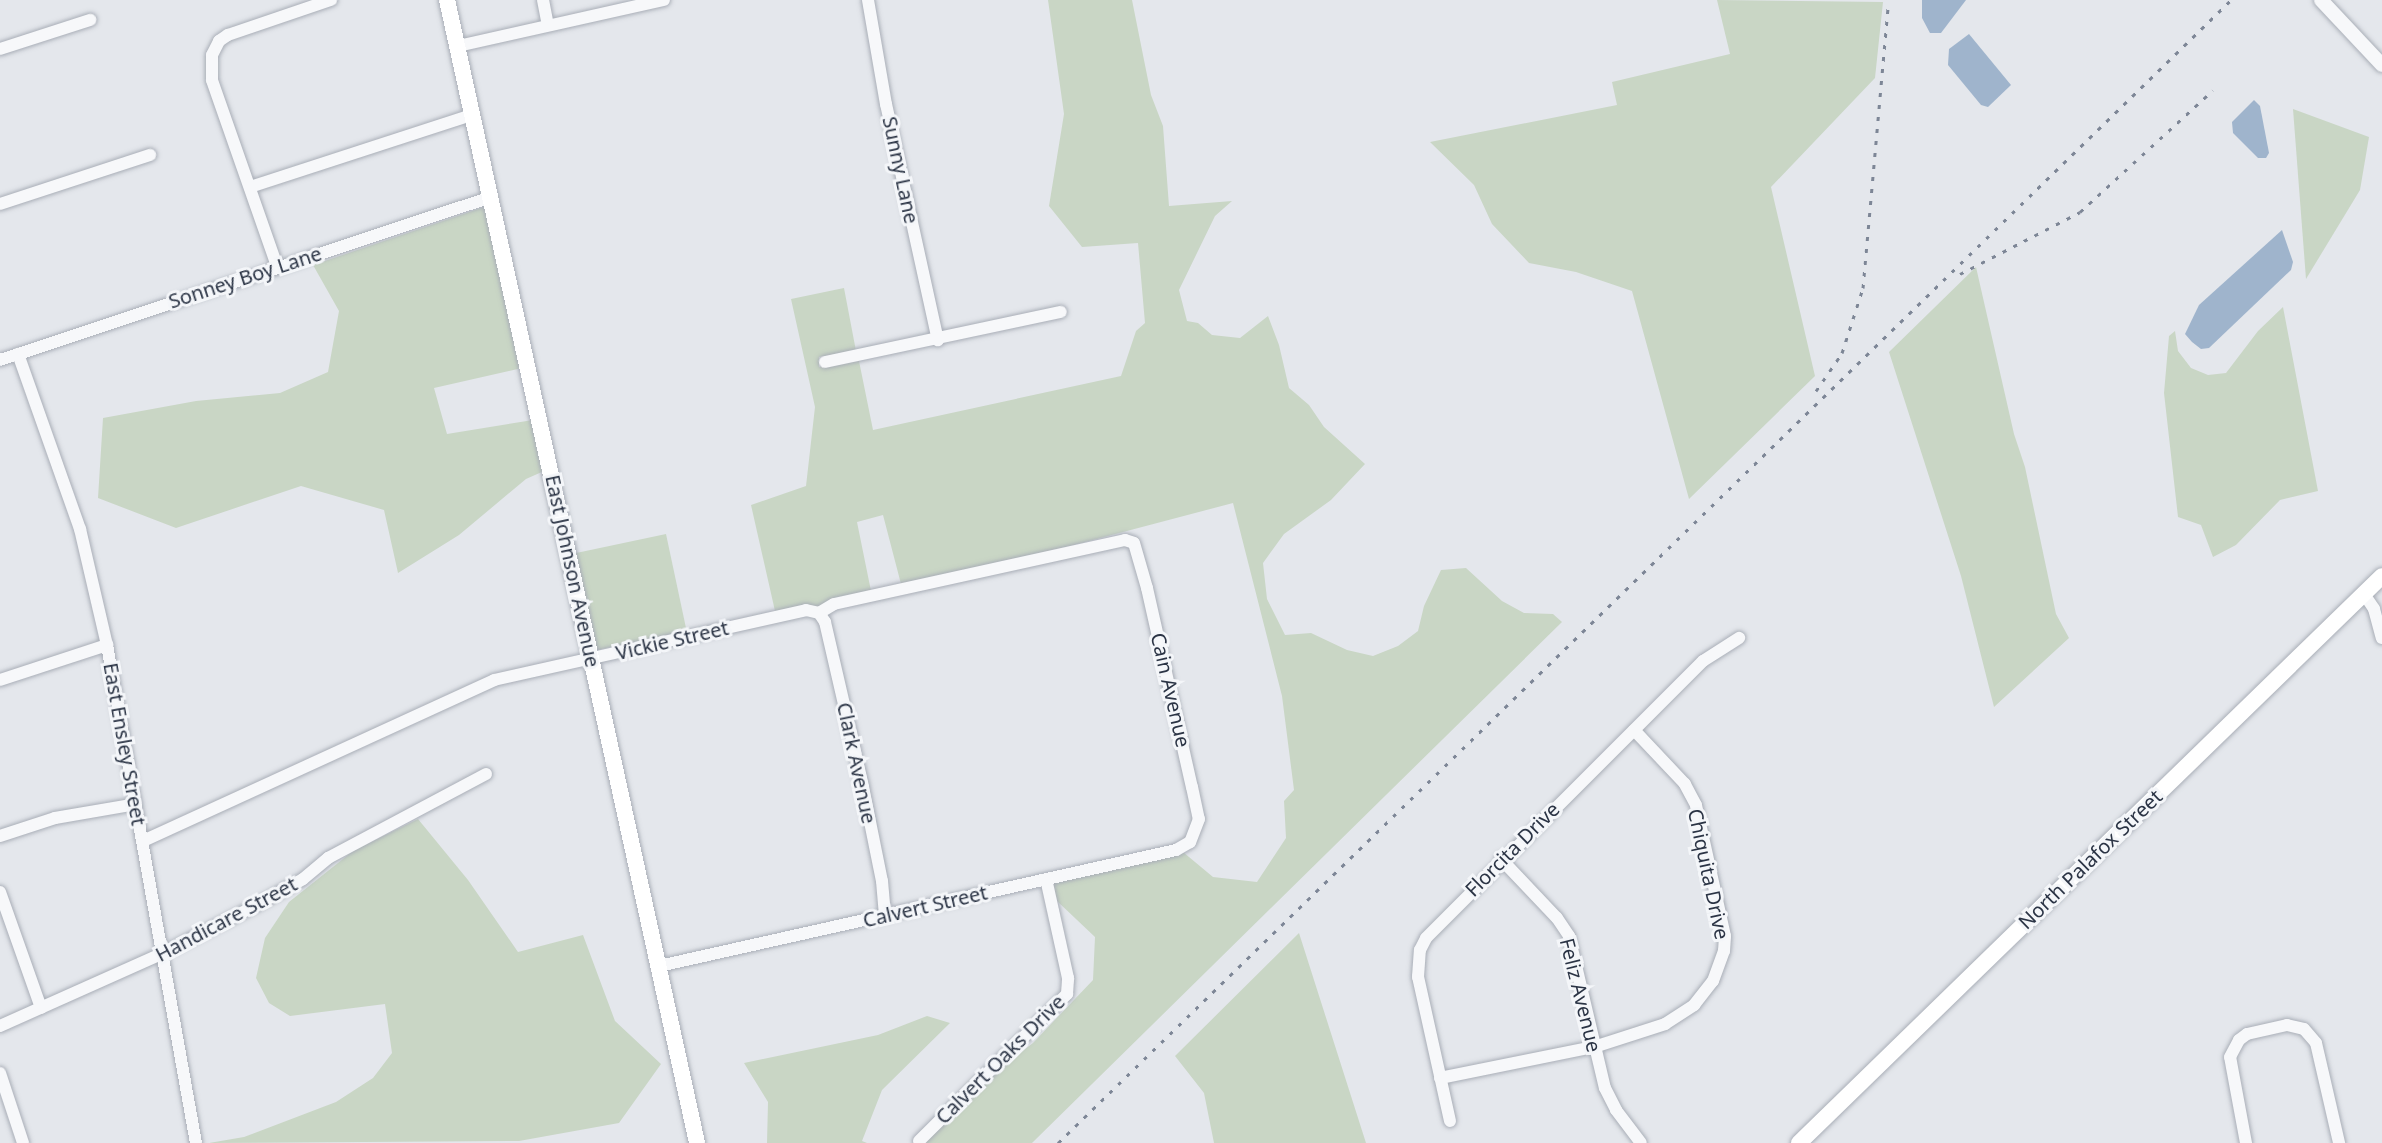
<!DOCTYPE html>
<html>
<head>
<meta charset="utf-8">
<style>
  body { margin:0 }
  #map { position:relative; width:2382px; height:1143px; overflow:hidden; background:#e4e7ec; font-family:"Noto Sans",sans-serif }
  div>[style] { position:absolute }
  .green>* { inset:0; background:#c9d6c5; transform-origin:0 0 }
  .water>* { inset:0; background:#9fb4cc }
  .roads { filter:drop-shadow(0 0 2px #a9aeb7) drop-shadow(0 0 2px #a9aeb7) }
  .minor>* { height:12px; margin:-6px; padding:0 6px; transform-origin:6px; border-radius:6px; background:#f7f8fa }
  .tertiary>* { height:14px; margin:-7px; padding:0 7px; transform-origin:7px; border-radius:7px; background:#f7f8fa }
  .secondary>* { height:16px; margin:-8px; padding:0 8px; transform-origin:8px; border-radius:8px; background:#fff }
  .rail>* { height:3px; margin-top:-1.5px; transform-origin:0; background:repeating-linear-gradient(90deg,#7d8696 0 4px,transparent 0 12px) }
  span { translate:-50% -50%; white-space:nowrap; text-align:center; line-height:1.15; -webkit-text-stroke:6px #f4f6f9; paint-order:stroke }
  .street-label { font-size:20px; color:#2b3445 }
</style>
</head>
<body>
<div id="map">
  <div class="green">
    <i style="clip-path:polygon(1048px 0,1132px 0,1151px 95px,1163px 126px,1169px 206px,1232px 201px,1215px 216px,1179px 290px,1187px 321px,1198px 323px,1212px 335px,1240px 338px,1268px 316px,1279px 345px,1289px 388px,1309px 405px,1324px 427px,1365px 464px,1331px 500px,1284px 534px,1263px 563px,1267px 599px,1285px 635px,1311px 633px,1347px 650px,1373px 656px,1398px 646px,1418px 631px,1424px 606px,1441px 570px,1466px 568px,1502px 601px,1524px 613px,1553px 614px,1562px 622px,1032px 1143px,925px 1143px,1007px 1063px,1033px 1043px,1093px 980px,1095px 937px,1057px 901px,1053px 882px,1183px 852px,1213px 877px,1257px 882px,1286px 838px,1284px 801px,1294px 790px,1282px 696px,1233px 503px,1070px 546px,901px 584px,883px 515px,857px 522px,871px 591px,818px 607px,805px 605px,775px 611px,751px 505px,806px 486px,815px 407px,791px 299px,844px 288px,856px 351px,819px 357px,819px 367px,859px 361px,873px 430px,1121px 376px,1136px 331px,1145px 323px,1138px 243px,1082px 247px,1049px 206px,1064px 114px)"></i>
    <i style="clip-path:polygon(1717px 0,1883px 2px,1875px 78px,1771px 187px,1815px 376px,1689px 499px,1632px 291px,1576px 272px,1529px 263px,1492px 224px,1474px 185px,1430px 142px,1617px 105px,1612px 82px,1730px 54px)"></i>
    <i style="clip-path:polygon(2293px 109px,2369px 137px,2360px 190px,2306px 279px)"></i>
    <i style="clip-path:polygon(487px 206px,522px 368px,434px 388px,447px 434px,533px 420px,544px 471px,526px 479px,459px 535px,398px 573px,384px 510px,301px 486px,176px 528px,98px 498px,103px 418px,196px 401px,280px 393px,328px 372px,339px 311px,313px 265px)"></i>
    <i style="clip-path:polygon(1976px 267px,2014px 434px,2025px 467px,2056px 614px,2069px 638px,1994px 707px,1961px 576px,1889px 352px)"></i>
    <i style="clip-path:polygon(2283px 307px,2318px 491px,2280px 500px,2236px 545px,2213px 557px,2201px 525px,2178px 517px,2164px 393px,2169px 336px,2175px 331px,2178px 351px,2191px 368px,2208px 375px,2226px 373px,2258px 331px)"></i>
    <i style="left:666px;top:534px;width:99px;height:93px;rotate:78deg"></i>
    <i style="clip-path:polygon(418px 819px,468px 880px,518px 952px,583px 935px,615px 1021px,661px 1064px,619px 1123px,519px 1141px,209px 1143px,244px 1137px,336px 1102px,373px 1078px,392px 1053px,385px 1004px,290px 1016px,269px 1003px,256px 978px,265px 938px,289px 902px,353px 851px)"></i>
    <i style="clip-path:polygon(1299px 933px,1366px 1143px,1214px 1143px,1204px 1093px,1175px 1056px)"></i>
    <i style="clip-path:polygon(927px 1016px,950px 1023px,882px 1090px,862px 1141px,867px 1143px,767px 1143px,768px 1102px,744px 1063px,878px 1035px)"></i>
  </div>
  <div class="water">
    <i style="clip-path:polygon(1922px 0,1966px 0,1941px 33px,1930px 33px,1922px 18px)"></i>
    <i style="clip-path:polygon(1969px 34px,2011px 85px,1988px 107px,1981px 105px,1948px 65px,1949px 49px)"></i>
    <i style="clip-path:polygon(2254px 100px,2260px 106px,2269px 153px,2266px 158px,2258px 158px,2233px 133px,2232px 122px)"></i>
    <i style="clip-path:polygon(2282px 230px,2293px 262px,2291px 270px,2209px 348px,2201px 349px,2192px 342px,2185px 334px,2199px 305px)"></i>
  </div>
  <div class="roads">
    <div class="minor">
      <i style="left:543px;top:0;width:25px;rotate:79deg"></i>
      <i style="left:868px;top:0;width:106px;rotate:80.2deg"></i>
      <i style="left:886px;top:104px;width:242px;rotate:77.6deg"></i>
      <i style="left:458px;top:46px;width:211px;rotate:-12.6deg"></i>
      <i style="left:0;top:49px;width:95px;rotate:-17.9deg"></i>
      <i style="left:250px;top:187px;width:233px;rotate:-18deg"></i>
      <i style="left:0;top:204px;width:158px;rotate:-18.1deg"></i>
      <i style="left:277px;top:266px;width:197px;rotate:-109.3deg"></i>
      <i style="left:212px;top:80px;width:25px;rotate:-90deg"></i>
      <i style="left:212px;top:55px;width:16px;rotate:-63deg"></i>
      <i style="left:219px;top:41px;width:11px;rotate:-34deg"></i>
      <i style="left:228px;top:35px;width:109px;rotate:-18.8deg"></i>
      <i style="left:18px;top:354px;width:186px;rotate:70.5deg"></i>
      <i style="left:80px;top:529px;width:119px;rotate:76.9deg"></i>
      <i style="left:107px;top:645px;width:506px;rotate:79.87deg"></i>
      <i style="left:0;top:360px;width:517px;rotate:-18.36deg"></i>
      <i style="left:825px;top:362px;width:241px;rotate:-12deg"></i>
      <i style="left:2364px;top:594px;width:18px;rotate:56deg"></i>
      <i style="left:2374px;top:609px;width:30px;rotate:75deg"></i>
      <i style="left:819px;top:613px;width:11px;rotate:56deg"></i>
      <i style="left:825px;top:622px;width:169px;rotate:77deg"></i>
      <i style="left:863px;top:787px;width:96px;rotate:78.6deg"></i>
      <i style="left:882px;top:881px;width:34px;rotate:85deg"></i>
      <i style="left:0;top:680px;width:113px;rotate:-18.1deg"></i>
      <i style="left:0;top:836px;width:58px;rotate:-18.1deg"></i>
      <i style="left:55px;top:818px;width:82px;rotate:-9.8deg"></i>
      <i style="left:143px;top:841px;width:386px;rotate:-24.6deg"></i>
      <i style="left:494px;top:680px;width:320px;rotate:-12.6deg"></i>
      <i style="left:806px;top:610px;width:13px;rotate:13deg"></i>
      <i style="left:819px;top:613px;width:17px;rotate:-31deg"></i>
      <i style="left:834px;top:604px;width:298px;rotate:-12.4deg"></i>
      <i style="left:1125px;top:540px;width:9px;rotate:18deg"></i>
      <i style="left:1134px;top:543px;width:47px;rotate:73.9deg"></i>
      <i style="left:1147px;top:588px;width:204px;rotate:77.3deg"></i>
      <i style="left:1192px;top:787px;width:33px;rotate:78deg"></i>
      <i style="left:1199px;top:819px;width:25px;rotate:111deg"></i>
      <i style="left:1190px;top:842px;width:16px;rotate:150deg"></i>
      <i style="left:1176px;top:850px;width:530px;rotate:167.35deg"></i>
      <i style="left:1501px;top:859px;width:81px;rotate:46.5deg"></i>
      <i style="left:1557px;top:918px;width:22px;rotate:56deg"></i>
      <i style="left:1569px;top:936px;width:156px;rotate:76.7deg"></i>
      <i style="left:1605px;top:1088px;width:25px;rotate:63deg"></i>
      <i style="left:1616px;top:1110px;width:41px;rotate:52.9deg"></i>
      <i style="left:0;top:892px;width:123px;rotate:70.5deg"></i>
      <i style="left:0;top:1026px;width:179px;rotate:-24.1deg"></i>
      <i style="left:163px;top:953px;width:101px;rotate:-27.1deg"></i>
      <i style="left:253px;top:907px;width:57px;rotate:-29.2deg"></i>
      <i style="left:303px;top:879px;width:33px;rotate:-40deg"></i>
      <i style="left:328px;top:858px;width:179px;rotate:-28deg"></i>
      <i style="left:0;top:1073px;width:74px;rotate:71.8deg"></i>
      <i style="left:1440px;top:1078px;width:157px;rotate:-11.4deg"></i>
      <i style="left:1594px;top:1047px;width:75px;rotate:-17.9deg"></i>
      <i style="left:1665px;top:1024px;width:35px;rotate:-33deg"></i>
      <i style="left:1694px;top:1005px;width:31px;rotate:-52deg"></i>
      <i style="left:1713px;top:981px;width:32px;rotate:-70deg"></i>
      <i style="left:1724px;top:951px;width:15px;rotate:-86deg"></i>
      <i style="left:1725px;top:936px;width:134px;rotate:-102.5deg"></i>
      <i style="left:1696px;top:805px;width:24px;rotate:-118deg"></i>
      <i style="left:1685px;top:784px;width:74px;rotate:-133.4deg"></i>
      <i style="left:1450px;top:1121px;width:148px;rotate:-102.5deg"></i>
      <i style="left:1418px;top:977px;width:27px;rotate:-86deg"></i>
      <i style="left:1420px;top:950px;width:13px;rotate:-63deg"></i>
      <i style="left:1426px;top:938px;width:392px;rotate:-45deg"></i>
      <i style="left:1703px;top:661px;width:43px;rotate:-32.6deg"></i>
      <i style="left:919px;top:1141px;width:209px;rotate:-44.8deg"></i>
      <i style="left:1067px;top:994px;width:16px;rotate:-86deg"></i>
      <i style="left:1068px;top:978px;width:101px;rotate:-102.5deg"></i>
      <i style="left:2246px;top:1143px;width:87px;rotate:-100.5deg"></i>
      <i style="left:2230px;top:1057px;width:19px;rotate:-62deg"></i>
      <i style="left:2239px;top:1040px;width:10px;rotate:-37deg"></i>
      <i style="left:2247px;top:1034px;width:41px;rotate:-12.7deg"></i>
      <i style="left:2287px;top:1025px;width:17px;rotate:13deg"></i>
      <i style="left:2304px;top:1029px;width:18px;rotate:49deg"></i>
      <i style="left:2316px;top:1043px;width:103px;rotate:77deg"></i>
    </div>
    <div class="tertiary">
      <i style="left:2321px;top:0;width:89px;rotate:46.8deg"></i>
    </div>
    <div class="secondary">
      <i style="left:447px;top:0;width:1170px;rotate:77.66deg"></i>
      <i style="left:1799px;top:1143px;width:813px;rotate:-44.2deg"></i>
    </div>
  </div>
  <div class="rail">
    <i style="left:1960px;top:274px;width:135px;rotate:-27.3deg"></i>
    <i style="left:2080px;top:212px;width:180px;rotate:-42.5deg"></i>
    <i style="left:1816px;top:391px;width:46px;rotate:-55.6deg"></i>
    <i style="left:1842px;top:353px;width:68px;rotate:-72.1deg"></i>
    <i style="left:1863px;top:288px;width:282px;rotate:-84.9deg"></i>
    <i style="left:1058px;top:1143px;width:1638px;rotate:-44.26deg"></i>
  </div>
  <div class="street-label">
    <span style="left:901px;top:170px;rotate:78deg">Sunny Lane</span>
    <span style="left:245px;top:277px;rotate:-18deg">Sonney Boy Lane</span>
    <span style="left:573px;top:571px;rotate:78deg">East Johnson Avenue</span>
    <span style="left:672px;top:640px;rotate:-13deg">Vickie Street</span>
    <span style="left:1171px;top:690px;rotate:77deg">Cain Avenue</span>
    <span style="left:125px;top:744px;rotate:80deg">East Ensley Street</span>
    <span style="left:857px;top:763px;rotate:78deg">Clark Avenue</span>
    <span style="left:1512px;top:849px;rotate:-45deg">Florcita Drive</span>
    <span style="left:2090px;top:859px;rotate:-44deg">North Palafox Street</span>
    <span style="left:1709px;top:874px;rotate:78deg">Chiquita Drive</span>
    <span style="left:925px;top:906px;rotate:-13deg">Calvert Street</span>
    <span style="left:226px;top:919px;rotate:-28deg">Handicare Street</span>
    <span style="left:1581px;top:995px;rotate:76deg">Feliz Avenue</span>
    <span style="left:1000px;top:1059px;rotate:-45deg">Calvert Oaks Drive</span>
  </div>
</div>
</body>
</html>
